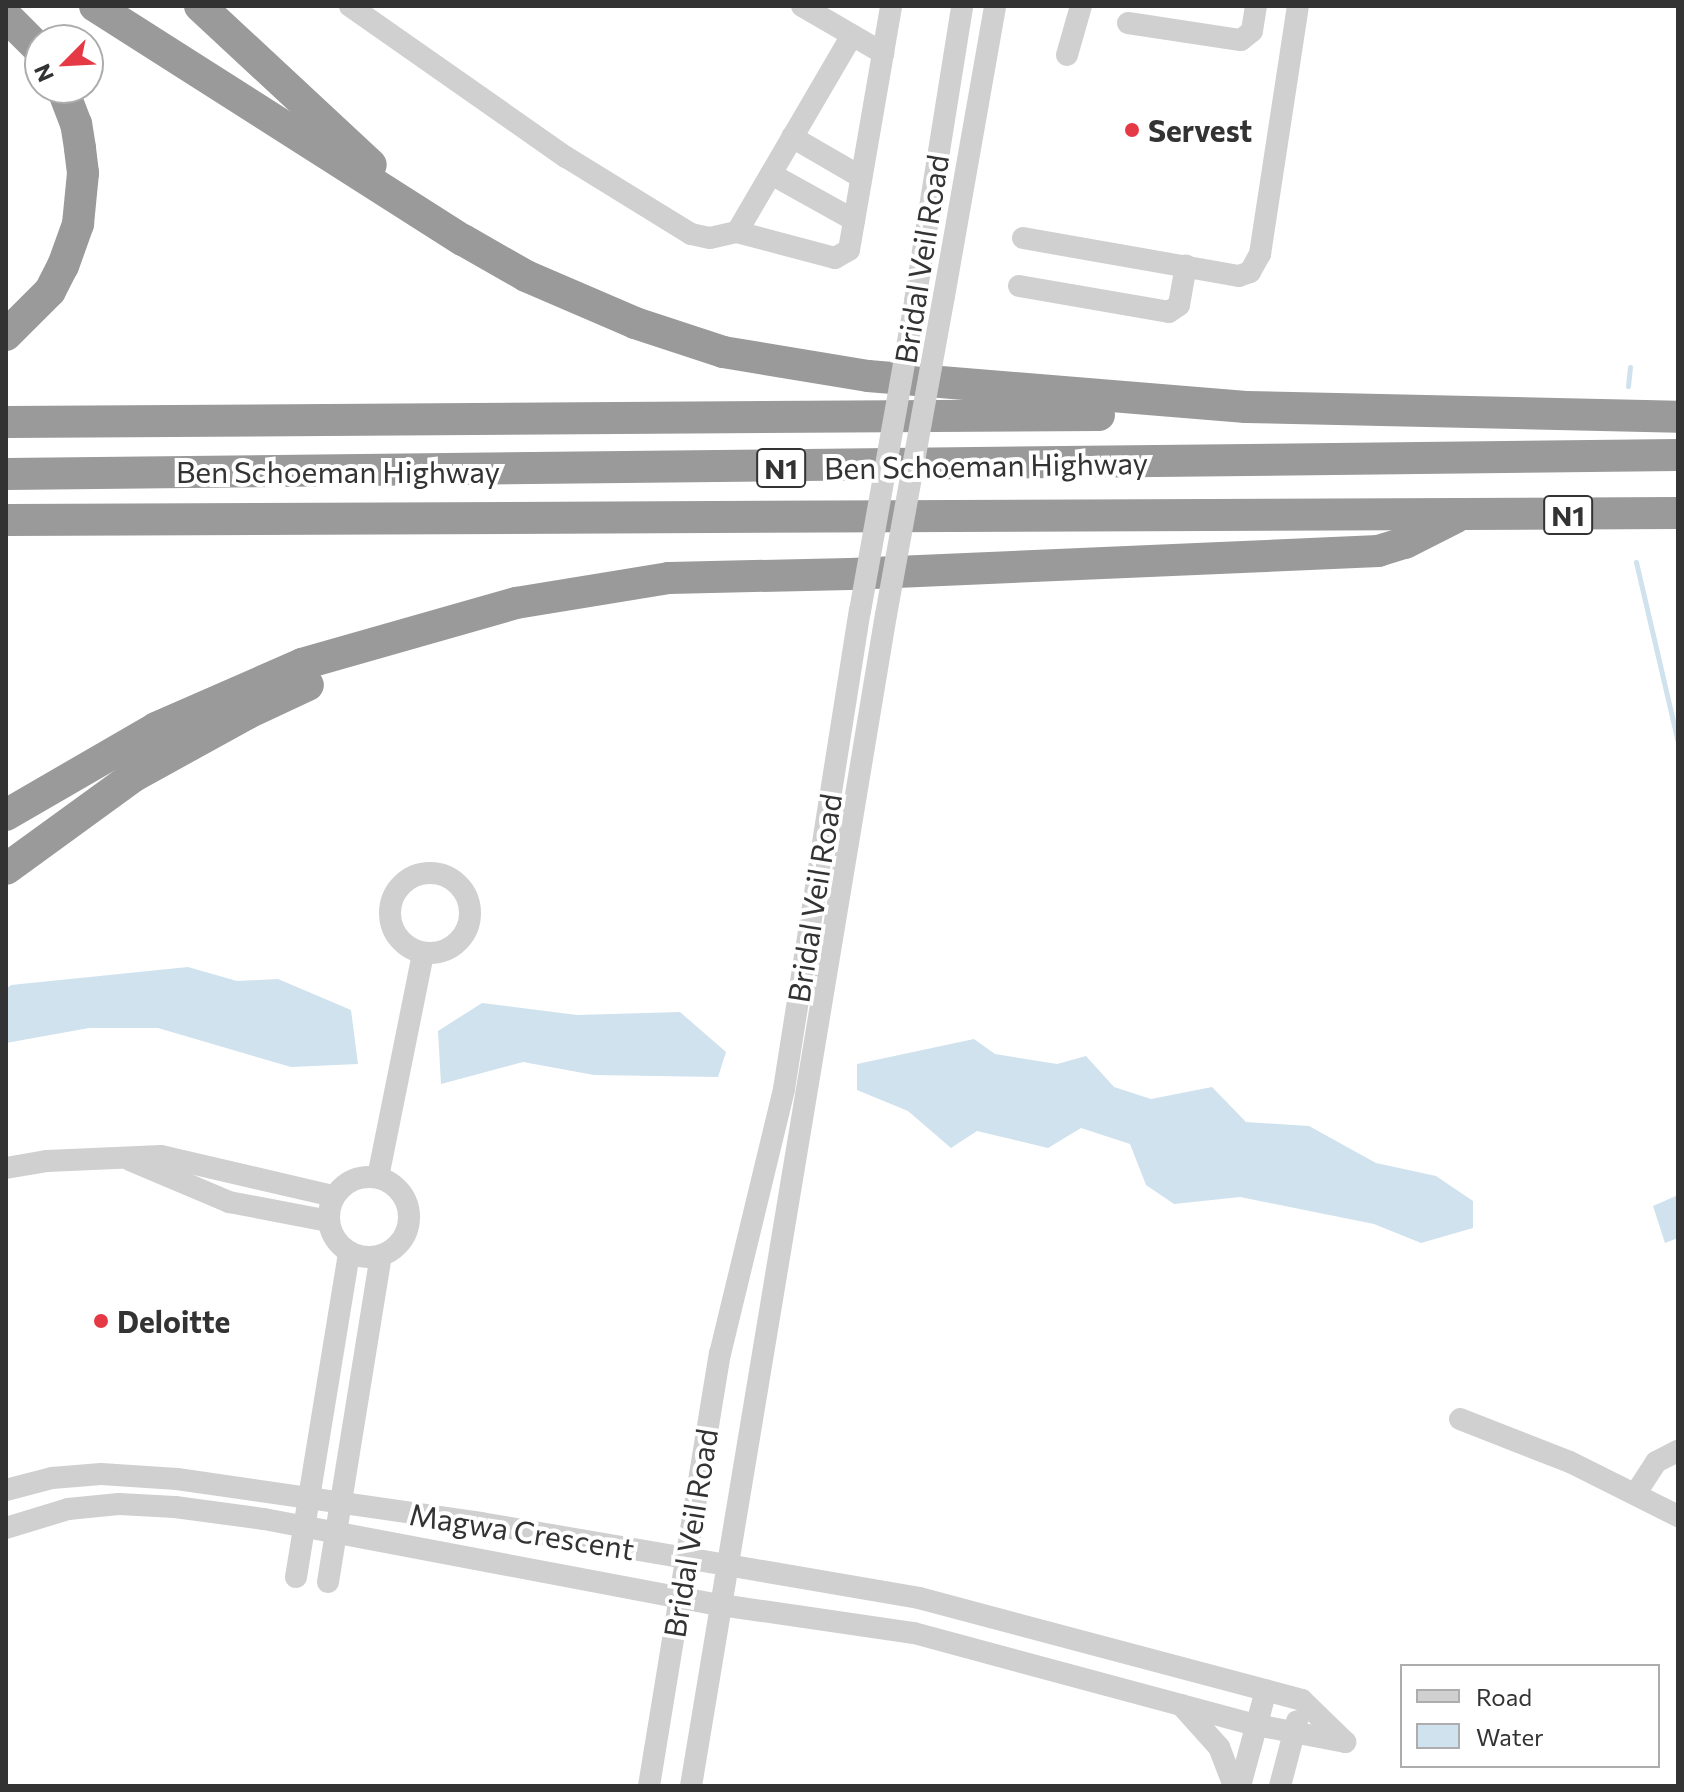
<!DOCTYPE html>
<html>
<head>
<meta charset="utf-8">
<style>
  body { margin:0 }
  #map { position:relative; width:1684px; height:1792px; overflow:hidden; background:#fff; font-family:Commissioner,sans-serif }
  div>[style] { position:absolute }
  .water>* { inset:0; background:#cfe2ee }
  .stream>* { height:5px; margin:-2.5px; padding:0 2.5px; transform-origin:2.5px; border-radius:2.5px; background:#cfe2ee }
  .minor>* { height:22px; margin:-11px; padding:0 11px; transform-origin:11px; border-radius:11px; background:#d0d0d0 }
  .minor>.ring { margin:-11px; padding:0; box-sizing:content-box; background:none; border:22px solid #d0d0d0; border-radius:50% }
  .highway>* { height:32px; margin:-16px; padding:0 16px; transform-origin:16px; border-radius:16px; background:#9a9a9a }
  .minor-bridge>* { height:22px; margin:-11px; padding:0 11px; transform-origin:11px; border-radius:11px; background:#d0d0d0 }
  .dots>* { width:22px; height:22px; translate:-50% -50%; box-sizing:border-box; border:4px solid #fff; border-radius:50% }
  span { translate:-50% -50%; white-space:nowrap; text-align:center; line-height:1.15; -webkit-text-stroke:8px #fff; paint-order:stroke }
  .shield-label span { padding:2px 6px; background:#fff; border:2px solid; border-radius:6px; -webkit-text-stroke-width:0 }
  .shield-label { font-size:28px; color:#333; font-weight:700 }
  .poi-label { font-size:30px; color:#333; font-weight:700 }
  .left { translate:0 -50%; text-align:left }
  .street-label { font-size:30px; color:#333 }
  .frame { position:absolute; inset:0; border:8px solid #333; pointer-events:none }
  .legend { position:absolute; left:1400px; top:1664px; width:260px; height:104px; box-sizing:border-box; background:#fff; border:2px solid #adadad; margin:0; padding:10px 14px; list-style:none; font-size:24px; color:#333 }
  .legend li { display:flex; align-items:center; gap:16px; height:40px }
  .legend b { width:40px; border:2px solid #adadad }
  .north { position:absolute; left:24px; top:24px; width:80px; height:80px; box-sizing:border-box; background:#fff; border:2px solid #adadad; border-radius:50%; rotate:246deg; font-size:22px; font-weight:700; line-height:32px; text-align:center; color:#333 }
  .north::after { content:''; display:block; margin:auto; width:28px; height:36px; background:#e63946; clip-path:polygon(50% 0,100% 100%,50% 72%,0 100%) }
</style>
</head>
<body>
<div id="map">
  <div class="water">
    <i style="clip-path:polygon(188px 967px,237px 981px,278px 979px,351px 1010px,358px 1064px,291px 1067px,158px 1028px,89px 1028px,6px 1043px,6px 989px,11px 985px)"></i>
    <i style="clip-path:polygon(482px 1003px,577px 1015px,680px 1012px,726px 1052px,718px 1077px,594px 1075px,523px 1062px,441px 1084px,438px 1031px)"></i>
    <i style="clip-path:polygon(974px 1039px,995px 1054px,1057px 1064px,1086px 1056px,1114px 1087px,1151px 1099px,1212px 1087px,1246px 1122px,1309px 1126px,1376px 1163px,1436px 1176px,1473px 1201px,1473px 1228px,1421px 1243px,1374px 1224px,1240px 1197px,1174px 1204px,1146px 1185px,1130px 1144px,1081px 1128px,1048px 1148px,977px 1131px,951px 1148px,908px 1111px,857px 1090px,857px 1064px)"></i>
    <i style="clip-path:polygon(1678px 1195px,1678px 1238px,1665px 1243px,1653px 1206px)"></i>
  </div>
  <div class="stream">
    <i style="left:1628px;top:386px;width:19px;rotate:-84deg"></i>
    <i style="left:1636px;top:562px;width:186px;rotate:76.9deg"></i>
  </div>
  <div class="minor">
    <i style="left:350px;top:6px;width:264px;rotate:35deg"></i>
    <i style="left:566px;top:157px;width:147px;rotate:31.6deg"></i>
    <i style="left:691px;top:234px;width:19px;rotate:12deg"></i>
    <i style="left:710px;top:238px;width:28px;rotate:-13deg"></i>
    <i style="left:737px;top:232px;width:101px;rotate:14.9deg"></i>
    <i style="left:835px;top:258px;width:16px;rotate:-30deg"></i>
    <i style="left:849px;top:250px;width:248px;rotate:-80.2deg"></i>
    <i style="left:802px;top:6px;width:94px;rotate:30.1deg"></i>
    <i style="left:1128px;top:23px;width:114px;rotate:8.6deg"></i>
    <i style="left:1241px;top:40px;width:14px;rotate:-39deg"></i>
    <i style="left:1252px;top:31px;width:25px;rotate:-81deg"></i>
    <i style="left:1067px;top:55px;width:51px;rotate:-74.1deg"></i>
    <i style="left:792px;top:137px;width:80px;rotate:30.1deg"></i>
    <i style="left:771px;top:174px;width:95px;rotate:29deg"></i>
    <i style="left:737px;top:232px;width:228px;rotate:-59.7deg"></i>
    <i style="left:1023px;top:238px;width:219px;rotate:10deg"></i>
    <i style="left:1239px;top:276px;width:12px;rotate:-20deg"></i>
    <i style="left:1250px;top:272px;width:21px;rotate:-61deg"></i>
    <i style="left:1260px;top:254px;width:251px;rotate:-81.3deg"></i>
    <i style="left:1019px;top:286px;width:152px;rotate:9.8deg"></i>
    <i style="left:1169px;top:312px;width:12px;rotate:-35deg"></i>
    <i style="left:1179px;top:305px;width:40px;rotate:-80deg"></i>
    <i style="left:944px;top:296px;width:294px;rotate:-80deg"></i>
    <i style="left:915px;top:301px;width:299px;rotate:-80.9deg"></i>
    <i class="ring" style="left:390px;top:873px;width:58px;height:58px"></i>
    <i style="left:130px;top:1160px;width:108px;rotate:23deg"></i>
    <i style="left:229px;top:1202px;width:102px;rotate:10.8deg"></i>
    <i style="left:6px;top:1168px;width:42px;rotate:-9.7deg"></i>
    <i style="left:47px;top:1161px;width:114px;rotate:-2.5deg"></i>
    <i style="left:161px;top:1156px;width:177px;rotate:13.1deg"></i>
    <i class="ring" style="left:329px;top:1177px;width:58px;height:58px"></i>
    <i style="left:378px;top:1177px;width:228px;rotate:-78.6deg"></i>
    <i style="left:1460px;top:1419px;width:118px;rotate:21.4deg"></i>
    <i style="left:1570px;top:1462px;width:121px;rotate:26.6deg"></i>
    <i style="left:6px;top:1490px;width:48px;rotate:-14.6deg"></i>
    <i style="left:52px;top:1478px;width:49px;rotate:-4.7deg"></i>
    <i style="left:101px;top:1474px;width:76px;rotate:3.8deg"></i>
    <i style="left:177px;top:1479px;width:307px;rotate:8.2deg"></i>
    <i style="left:481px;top:1523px;width:444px;rotate:9.7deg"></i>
    <i style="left:919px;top:1598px;width:396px;rotate:14.9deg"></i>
    <i style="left:1302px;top:1700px;width:60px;rotate:44.3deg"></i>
    <i style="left:1636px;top:1493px;width:37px;rotate:-57deg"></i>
    <i style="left:1656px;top:1462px;width:25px;rotate:-27deg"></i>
    <i style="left:6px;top:1528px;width:65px;rotate:-17deg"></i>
    <i style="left:68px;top:1509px;width:51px;rotate:-5.6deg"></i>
    <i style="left:119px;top:1504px;width:56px;rotate:3.1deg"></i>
    <i style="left:175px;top:1507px;width:90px;rotate:7.7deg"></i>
    <i style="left:264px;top:1519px;width:465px;rotate:10.7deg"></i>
    <i style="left:721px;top:1605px;width:195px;rotate:8.3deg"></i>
    <i style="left:914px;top:1633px;width:354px;rotate:15.1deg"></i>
    <i style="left:1256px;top:1725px;width:91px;rotate:10.8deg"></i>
    <i style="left:296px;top:1577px;width:329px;rotate:-80.7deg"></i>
    <i style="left:328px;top:1582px;width:331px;rotate:-80.8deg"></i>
    <i style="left:1181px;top:1705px;width:57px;rotate:47.9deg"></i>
    <i style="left:1219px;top:1747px;width:42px;rotate:69deg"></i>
    <i style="left:649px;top:1786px;width:438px;rotate:-80.7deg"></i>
    <i style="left:720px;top:1354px;width:273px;rotate:-76.4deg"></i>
    <i style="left:784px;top:1089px;width:484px;rotate:-81deg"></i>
    <i style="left:691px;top:1786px;width:1187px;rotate:-80.55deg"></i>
    <i style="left:1240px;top:1786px;width:99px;rotate:-74.8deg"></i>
    <i style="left:1280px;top:1786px;width:67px;rotate:-75.3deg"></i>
  </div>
  <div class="highway">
    <i style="left:95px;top:6px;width:436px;rotate:32.5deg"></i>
    <i style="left:463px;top:240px;width:73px;rotate:29.7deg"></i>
    <i style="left:526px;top:276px;width:119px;rotate:23.3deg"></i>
    <i style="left:635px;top:323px;width:93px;rotate:18.2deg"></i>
    <i style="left:723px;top:352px;width:147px;rotate:9.4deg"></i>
    <i style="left:868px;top:376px;width:379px;rotate:4.7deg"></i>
    <i style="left:1246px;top:407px;width:432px;rotate:1.3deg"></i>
    <i style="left:200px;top:6px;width:233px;rotate:42.9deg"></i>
    <i style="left:6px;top:16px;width:48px;rotate:45deg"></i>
    <i style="left:6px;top:335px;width:62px;rotate:-45deg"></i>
    <i style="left:50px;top:291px;width:28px;rotate:-63deg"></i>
    <i style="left:63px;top:266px;width:45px;rotate:-70.3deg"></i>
    <i style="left:78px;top:224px;width:51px;rotate:-84.4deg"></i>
    <i style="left:83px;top:173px;width:25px;rotate:-97deg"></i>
    <i style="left:80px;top:148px;width:24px;rotate:-99deg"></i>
    <i style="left:76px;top:124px;width:39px;rotate:-111deg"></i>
    <i style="left:6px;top:422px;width:1093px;rotate:-0.37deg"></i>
    <i style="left:6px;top:474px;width:1672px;rotate:-0.65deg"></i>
    <i style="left:6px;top:520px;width:1672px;rotate:-0.24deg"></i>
    <i style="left:6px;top:815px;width:173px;rotate:-30.1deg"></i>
    <i style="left:156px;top:728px;width:159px;rotate:-23.7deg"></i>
    <i style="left:302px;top:664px;width:223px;rotate:-15.9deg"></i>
    <i style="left:516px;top:603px;width:155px;rotate:-9.3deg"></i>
    <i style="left:669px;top:578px;width:181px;rotate:-1.3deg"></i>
    <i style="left:850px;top:574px;width:529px;rotate:-2.49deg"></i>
    <i style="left:1378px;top:551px;width:28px;rotate:-17deg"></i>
    <i style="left:1405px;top:543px;width:57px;rotate:-27deg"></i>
    <i style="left:6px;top:869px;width:158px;rotate:-36deg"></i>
    <i style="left:134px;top:776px;width:130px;rotate:-28.9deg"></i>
    <i style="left:248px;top:713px;width:66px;rotate:-25deg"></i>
  </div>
  <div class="minor-bridge">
    <i style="left:860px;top:611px;width:315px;rotate:-79.9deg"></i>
    <i style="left:886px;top:615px;width:324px;rotate:-79.7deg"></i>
  </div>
  <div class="dots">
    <i style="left:1132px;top:130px;background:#e63946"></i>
    <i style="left:101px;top:1321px;background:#e63946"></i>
  </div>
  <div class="shield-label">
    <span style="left:781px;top:468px">N1</span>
    <span style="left:1568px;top:515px">N1</span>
  </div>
  <div class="poi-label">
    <span class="left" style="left:1148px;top:130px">Servest</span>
    <span class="left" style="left:117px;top:1321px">Deloitte</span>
  </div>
  <div class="street-label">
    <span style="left:921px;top:259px;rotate:-81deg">Bridal Veil Road</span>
    <span style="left:986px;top:465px;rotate:-1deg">Ben Schoeman Highway</span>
    <span style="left:338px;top:471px">Ben Schoeman Highway</span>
    <span style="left:814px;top:898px;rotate:-81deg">Bridal Veil Road</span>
    <span style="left:522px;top:1531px;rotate:9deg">Magwa Crescent</span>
    <span style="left:690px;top:1533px;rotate:-81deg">Bridal Veil Road</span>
  </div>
  <div class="frame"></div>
  <ul class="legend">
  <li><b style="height:10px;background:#d0d0d0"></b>Road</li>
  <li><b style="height:22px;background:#cfe2ee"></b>Water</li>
  </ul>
  <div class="north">N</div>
</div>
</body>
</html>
